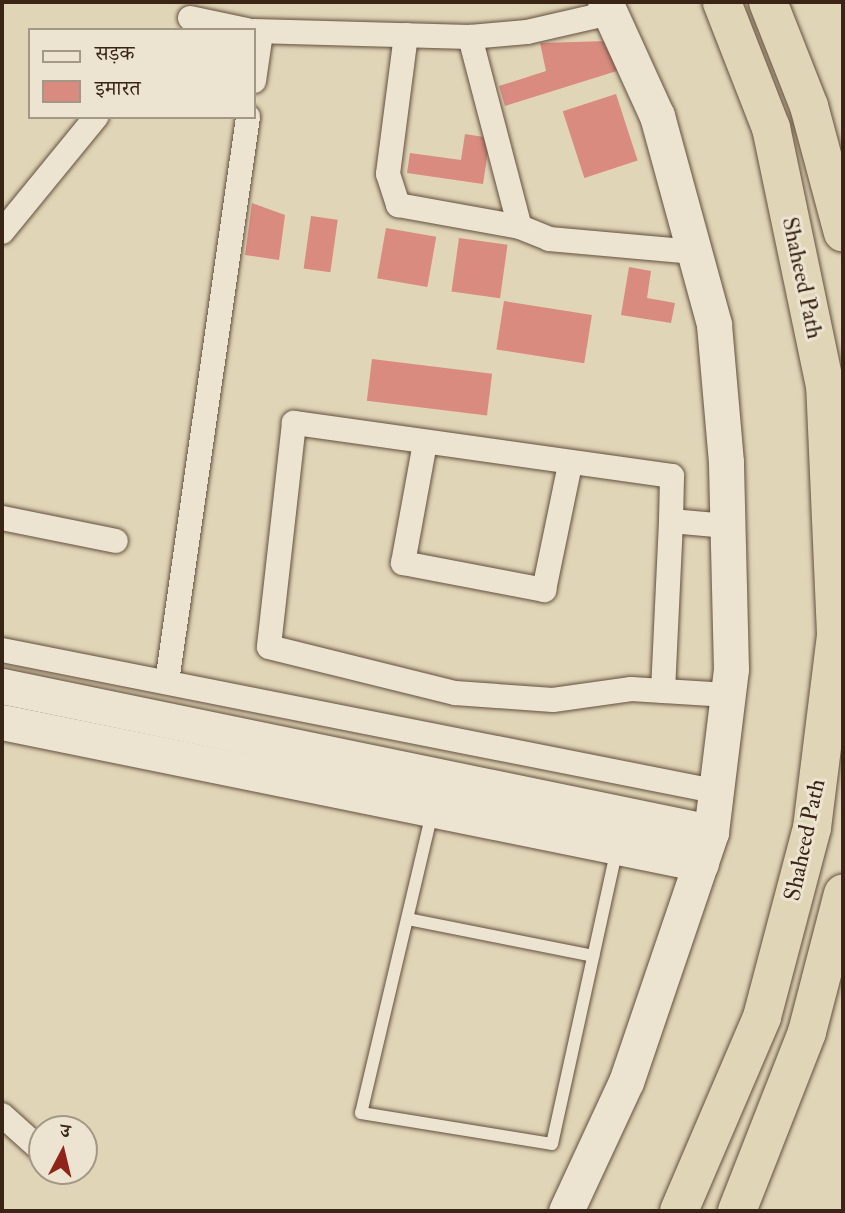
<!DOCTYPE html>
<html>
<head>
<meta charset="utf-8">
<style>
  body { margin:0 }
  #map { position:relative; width:845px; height:1213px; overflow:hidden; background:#e1d5b7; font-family:"IM FELL Double Pica","Noto Serif Devanagari",serif }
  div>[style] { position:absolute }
  .building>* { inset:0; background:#d88b7e; transform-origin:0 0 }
  .roads { filter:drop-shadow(0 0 2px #63503e) drop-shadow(0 0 2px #63503e) }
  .lane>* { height:12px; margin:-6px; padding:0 6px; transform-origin:6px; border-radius:6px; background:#ece4d0 }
  .street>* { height:24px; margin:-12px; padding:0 12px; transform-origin:12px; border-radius:12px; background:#ece4d0 }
  .secondary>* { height:35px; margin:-17.5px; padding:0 17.5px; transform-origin:17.5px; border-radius:17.5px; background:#ece4d0 }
  .highway>* { height:38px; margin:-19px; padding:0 19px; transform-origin:19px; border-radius:19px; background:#e1d5b7 }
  span { translate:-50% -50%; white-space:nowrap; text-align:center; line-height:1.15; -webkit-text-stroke:6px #ece4d0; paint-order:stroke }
  .street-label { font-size:23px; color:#392416 }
  .frame { position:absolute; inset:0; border:4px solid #392416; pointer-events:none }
  .legend { position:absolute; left:28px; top:28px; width:228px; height:91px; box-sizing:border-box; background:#ece4d0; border:2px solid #a49786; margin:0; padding:9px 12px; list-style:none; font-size:21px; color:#392416 }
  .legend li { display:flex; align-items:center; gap:14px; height:35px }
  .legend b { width:35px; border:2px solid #a49786 }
  .north { position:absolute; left:28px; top:1115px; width:70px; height:70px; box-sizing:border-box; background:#ece4d0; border:2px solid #a49786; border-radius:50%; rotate:7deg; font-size:19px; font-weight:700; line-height:28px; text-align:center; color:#392416 }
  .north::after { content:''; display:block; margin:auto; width:24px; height:32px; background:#8f2418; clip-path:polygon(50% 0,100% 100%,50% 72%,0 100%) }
</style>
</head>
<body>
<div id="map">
  <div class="building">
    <i style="clip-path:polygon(608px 41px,620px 70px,505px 106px,499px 86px,546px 71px,540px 43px)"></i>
    <i style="left:616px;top:94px;width:70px;height:56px;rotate:72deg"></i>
    <i style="clip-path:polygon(465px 134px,490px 138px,483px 184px,407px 173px,410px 153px,461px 160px)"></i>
    <i style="clip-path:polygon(252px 203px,285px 215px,279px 260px,245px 255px)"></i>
    <i style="left:311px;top:216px;width:27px;height:53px;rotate:8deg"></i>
    <i style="left:386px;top:228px;width:51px;height:51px;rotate:10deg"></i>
    <i style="left:459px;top:238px;width:49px;height:54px;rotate:8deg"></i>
    <i style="clip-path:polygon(629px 267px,651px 271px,647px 298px,675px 303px,671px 323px,621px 315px)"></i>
    <i style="left:504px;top:301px;width:89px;height:49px;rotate:9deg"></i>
    <i style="left:372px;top:359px;width:121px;height:42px;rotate:7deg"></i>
  </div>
  <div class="roads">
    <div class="lane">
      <i style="left:432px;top:813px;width:308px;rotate:103.3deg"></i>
      <i style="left:361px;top:1113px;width:193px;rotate:9.2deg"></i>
      <i style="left:552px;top:1144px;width:303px;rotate:-77.6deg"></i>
      <i style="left:408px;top:919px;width:189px;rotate:11.3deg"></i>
    </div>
    <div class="street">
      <i style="left:190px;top:18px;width:58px;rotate:11.9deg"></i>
      <i style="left:254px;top:31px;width:216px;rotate:1.6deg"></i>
      <i style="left:470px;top:37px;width:57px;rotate:-5deg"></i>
      <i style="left:527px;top:32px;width:85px;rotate:-12.9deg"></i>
      <i style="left:406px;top:35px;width:140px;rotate:97.4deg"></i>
      <i style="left:388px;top:174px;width:33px;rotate:72deg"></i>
      <i style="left:398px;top:205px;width:124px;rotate:10.2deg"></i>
      <i style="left:520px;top:227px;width:31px;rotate:22deg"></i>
      <i style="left:549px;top:239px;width:146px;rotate:5.1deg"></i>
      <i style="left:470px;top:37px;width:196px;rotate:75.3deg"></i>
      <i style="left:254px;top:81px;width:49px;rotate:-81.7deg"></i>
      <i style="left:2px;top:232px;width:149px;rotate:-50.7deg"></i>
      <i style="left:425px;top:443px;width:122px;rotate:100.4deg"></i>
      <i style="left:403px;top:563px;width:144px;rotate:10.8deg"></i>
      <i style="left:544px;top:590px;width:128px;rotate:-78.3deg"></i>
      <i style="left:2px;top:518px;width:116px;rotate:11.4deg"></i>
      <i style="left:727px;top:526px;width:56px;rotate:-174.9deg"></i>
      <i style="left:671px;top:521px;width:45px;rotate:-88.7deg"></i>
      <i style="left:672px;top:476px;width:382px;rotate:-172deg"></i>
      <i style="left:294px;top:423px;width:225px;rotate:96.4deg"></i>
      <i style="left:269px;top:647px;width:192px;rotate:13.9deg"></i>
      <i style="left:455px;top:693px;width:98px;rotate:4.1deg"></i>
      <i style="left:553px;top:700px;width:79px;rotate:-8deg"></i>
      <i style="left:631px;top:689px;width:97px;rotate:3.5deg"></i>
      <i style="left:2px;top:650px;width:731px;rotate:11.2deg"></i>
      <i style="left:167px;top:682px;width:571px;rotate:-81.84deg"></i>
      <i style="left:663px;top:691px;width:170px;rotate:-87.3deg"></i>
      <i style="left:2px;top:1115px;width:54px;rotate:42deg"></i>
    </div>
    <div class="secondary">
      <i style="left:2px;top:686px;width:724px;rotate:11.64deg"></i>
      <i style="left:2px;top:722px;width:713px;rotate:11.48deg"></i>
      <i style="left:566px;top:1211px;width:142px;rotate:-65.1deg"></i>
      <i style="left:626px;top:1082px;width:264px;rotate:-71.2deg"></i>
      <i style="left:711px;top:832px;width:164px;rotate:-83deg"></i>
      <i style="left:731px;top:669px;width:207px;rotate:-91.4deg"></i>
      <i style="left:726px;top:462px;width:139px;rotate:-95deg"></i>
      <i style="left:714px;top:324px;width:216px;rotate:-105.3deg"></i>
      <i style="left:657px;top:116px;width:125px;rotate:-114.5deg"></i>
    </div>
    <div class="highway">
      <i style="left:768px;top:2px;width:112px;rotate:68.5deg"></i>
      <i style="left:809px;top:106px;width:131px;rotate:75deg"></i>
      <i style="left:679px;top:1211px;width:211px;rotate:-66.8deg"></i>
      <i style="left:762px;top:1017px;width:196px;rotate:-75.2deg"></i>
      <i style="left:812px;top:828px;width:195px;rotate:-82.9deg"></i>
      <i style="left:836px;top:634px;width:248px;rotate:-92.5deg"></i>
      <i style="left:825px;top:386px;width:264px;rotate:-101.8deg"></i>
      <i style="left:771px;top:128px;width:135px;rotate:-111.3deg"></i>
      <i style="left:737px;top:1211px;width:192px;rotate:-68.6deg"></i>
      <i style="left:807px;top:1032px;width:143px;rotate:-75.4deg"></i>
    </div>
  </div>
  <div class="street-label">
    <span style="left:802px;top:278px;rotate:78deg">Shaheed Path</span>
    <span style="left:805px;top:840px;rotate:-78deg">Shaheed Path</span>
  </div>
  <div class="frame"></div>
  <ul class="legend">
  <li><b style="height:9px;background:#ece4d0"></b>सड़क</li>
  <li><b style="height:19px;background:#d88b7e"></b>इमारत</li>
  </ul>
  <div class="north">उ</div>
</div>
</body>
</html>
